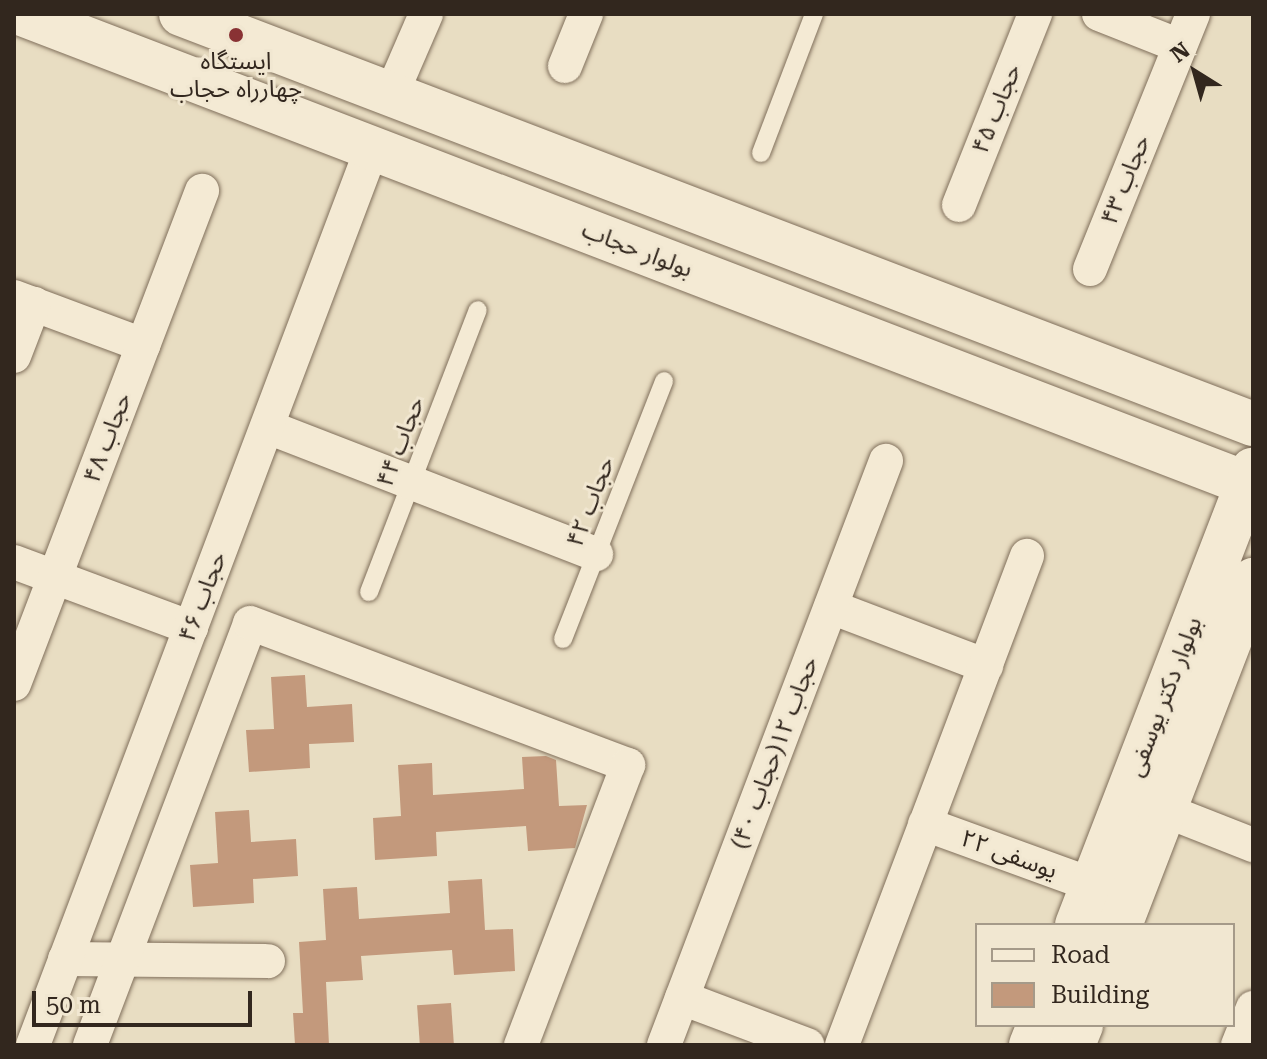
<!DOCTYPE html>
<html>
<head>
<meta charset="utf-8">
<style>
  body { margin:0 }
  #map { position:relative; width:1267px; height:1059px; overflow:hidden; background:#e8ddc2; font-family:"Roboto Serif","Noto Sans Arabic",serif }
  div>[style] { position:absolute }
  .building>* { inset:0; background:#c3997c; transform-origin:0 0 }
  .roads { filter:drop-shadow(0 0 2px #806f5b) drop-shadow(0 0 2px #806f5b) }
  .lane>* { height:18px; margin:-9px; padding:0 9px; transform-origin:9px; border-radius:9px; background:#f4ead4 }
  .street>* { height:34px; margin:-17px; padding:0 17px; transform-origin:17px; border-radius:17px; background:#f4ead4 }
  .secondary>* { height:44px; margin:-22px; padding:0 22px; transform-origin:22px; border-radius:22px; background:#f4ead4 }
  .dots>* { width:22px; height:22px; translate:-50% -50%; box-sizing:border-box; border:4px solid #f1e7d1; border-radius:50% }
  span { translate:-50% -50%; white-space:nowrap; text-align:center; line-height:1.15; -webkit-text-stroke:6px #f1e7d1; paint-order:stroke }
  .poi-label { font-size:24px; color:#32271e }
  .street-label { font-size:24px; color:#32271e }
  .frame { position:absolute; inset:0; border:16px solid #32271e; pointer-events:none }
  .legend { position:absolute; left:975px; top:923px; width:260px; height:104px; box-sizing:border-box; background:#f1e7d1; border:2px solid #a59a89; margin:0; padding:10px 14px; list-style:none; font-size:24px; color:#32271e }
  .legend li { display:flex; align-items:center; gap:16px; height:40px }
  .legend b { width:40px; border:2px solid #a59a89 }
  .north { position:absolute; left:1155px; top:32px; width:80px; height:80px; -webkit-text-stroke:6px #f1e7d1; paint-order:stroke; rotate:323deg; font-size:22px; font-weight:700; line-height:32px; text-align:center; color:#32271e }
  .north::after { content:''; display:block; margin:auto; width:28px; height:36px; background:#32271e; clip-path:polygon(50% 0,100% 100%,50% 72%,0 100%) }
  .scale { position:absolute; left:32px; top:991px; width:220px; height:36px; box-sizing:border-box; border:4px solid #32271e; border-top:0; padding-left:10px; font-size:24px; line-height:28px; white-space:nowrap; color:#32271e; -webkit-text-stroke:6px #f1e7d1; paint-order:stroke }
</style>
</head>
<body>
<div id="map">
  <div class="building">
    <i style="clip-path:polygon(305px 675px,307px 707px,352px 704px,354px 742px,309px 744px,310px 768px,249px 772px,246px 730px,274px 729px,271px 677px)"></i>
    <i style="clip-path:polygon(546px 756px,556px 760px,559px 806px,587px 805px,575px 848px,528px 851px,526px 826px,436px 832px,437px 856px,375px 860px,373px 818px,401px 816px,398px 765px,432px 763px,433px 795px,524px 789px,522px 757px)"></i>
    <i style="clip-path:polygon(249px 810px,251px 842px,296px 839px,298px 876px,253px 879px,254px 903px,193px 907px,190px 865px,218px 863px,215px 812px)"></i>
    <i style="clip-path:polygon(482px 879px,485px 930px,513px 929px,515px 971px,454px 975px,452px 950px,361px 956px,363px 980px,326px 982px,329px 1045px,295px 1045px,293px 1013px,303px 1013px,299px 942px,326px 940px,323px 889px,357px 887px,359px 919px,450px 913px,448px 881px)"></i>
    <i style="left:451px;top:1003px;width:42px;height:34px;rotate:86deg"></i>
  </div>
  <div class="roads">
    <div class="lane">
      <i style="left:761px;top:153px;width:149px;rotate:-69.1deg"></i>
      <i style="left:369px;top:592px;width:302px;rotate:-68.9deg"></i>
      <i style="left:563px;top:639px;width:277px;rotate:-68.6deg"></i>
    </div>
    <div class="street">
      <i style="left:1099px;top:14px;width:87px;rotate:21.6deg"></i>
      <i style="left:565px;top:66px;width:56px;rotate:-68deg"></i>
      <i style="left:391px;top:95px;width:88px;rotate:-66.6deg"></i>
      <i style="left:959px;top:205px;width:206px;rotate:-68.3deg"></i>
      <i style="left:1090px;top:269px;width:275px;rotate:-68deg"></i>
      <i style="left:14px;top:297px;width:138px;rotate:20.4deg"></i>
      <i style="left:14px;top:356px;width:56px;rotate:-69deg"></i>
      <i style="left:268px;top:427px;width:352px;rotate:21.2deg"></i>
      <i style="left:14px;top:562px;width:189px;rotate:20.4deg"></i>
      <i style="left:831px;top:607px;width:166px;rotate:20.8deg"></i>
      <i style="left:14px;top:684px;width:528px;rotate:-69.13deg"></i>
      <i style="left:1164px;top:810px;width:96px;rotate:21.5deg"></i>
      <i style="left:925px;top:824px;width:179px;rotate:20deg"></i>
      <i style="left:65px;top:959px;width:203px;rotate:0.6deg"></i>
      <i style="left:682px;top:998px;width:134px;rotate:20.6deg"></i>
      <i style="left:33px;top:1045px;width:959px;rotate:-69.3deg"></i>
      <i style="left:90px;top:1045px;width:451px;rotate:-69.2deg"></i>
      <i style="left:250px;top:623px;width:404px;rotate:20.6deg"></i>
      <i style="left:628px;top:765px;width:300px;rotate:110.9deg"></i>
      <i style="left:664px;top:1045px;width:625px;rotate:-69.19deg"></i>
      <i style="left:842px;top:1045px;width:523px;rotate:-69.28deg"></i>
      <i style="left:1238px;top:1045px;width:40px;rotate:-68deg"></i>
    </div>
    <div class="secondary">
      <i style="left:22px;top:14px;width:1318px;rotate:20.98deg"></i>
      <i style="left:181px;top:14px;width:1148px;rotate:20.93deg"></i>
      <i style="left:1077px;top:925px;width:488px;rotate:-68.9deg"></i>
      <i style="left:1120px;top:925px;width:370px;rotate:-68.9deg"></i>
      <i style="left:1031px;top:1045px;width:22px;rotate:-68deg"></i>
      <i style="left:1073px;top:1045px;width:22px;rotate:-68deg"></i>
    </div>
  </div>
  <div class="dots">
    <i style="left:236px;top:35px;background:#893234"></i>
  </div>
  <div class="poi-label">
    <span style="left:236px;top:76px">ایستگاه<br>چهارراه حجاب</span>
  </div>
  <div class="street-label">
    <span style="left:997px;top:109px;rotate:-68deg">حجاب ۴۵</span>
    <span style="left:1126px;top:180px;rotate:-68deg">حجاب ۴۳</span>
    <span style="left:637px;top:250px;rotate:21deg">بولوار حجاب</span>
    <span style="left:108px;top:438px;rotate:-69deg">حجاب ۴۸</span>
    <span style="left:401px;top:442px;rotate:-69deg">حجاب ۴۴</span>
    <span style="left:591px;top:502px;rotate:-69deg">حجاب ۴۲</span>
    <span style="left:203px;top:597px;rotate:-69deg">حجاب ۴۶</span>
    <span style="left:1165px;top:697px;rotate:-69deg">بولوار دکتر یوسفی</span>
    <span style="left:775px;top:753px;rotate:-69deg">حجاب ۱۲(حجاب ۴۰)</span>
    <span style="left:1009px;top:855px;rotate:20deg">یوسفی ۲۲</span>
  </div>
  <div class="frame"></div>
  <ul class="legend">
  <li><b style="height:10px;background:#f4ead4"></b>Road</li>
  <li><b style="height:22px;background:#c3997c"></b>Building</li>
  </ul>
  <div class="north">N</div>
  <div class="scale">50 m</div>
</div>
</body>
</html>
